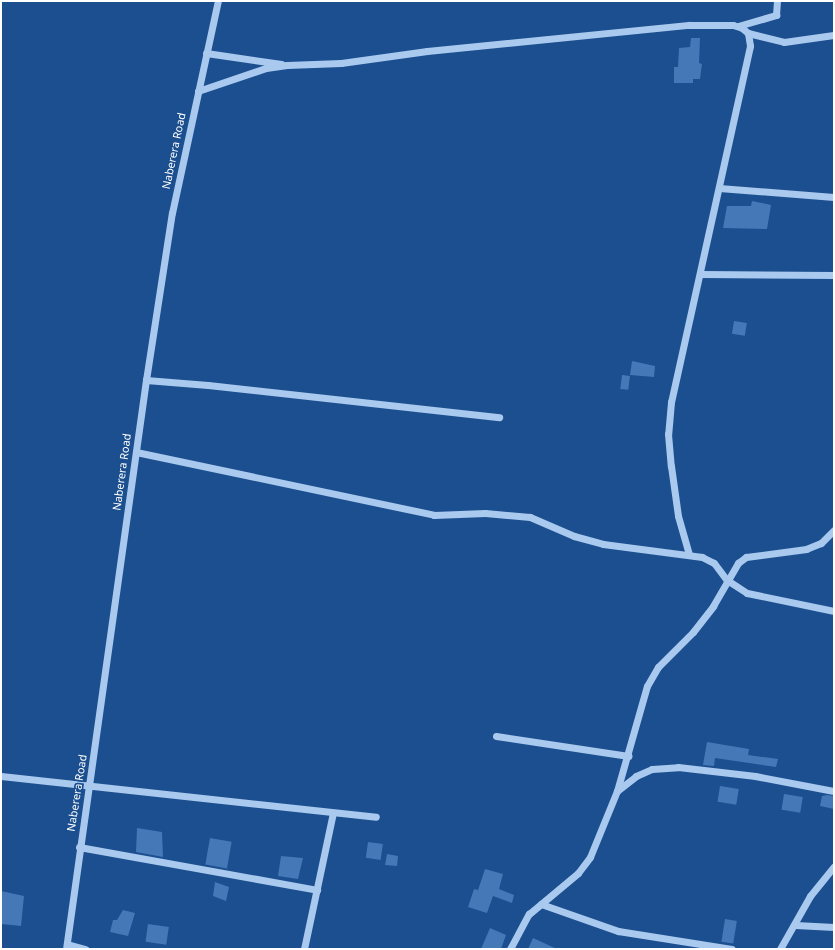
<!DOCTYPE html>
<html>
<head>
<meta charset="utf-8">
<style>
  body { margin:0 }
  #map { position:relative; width:835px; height:950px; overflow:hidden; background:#1b4f8f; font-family:"Noto Sans",sans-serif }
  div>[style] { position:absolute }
  .building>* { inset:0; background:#4478b7; transform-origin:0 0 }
  .minor>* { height:7px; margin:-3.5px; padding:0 3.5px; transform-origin:3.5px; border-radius:3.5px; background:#a9c9ee }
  span { translate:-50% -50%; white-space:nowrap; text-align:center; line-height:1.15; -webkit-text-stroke:3.5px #1b4f8f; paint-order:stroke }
  .street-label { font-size:11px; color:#fff }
  .frame { position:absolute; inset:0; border:2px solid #fff; pointer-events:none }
</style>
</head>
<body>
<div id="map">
  <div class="building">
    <i style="clip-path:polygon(691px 38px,700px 38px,699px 63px,702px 64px,700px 79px,693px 79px,693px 83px,674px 83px,674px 67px,678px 67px,679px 48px,690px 47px)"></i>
    <i style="clip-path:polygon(752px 201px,771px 205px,767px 229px,723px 228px,727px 206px,751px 206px)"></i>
    <i style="left:734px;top:321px;width:13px;height:13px;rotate:9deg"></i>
    <i style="clip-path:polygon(632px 361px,655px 366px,654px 377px,630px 375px)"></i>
    <i style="left:622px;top:375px;width:8px;height:14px;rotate:7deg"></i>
    <i style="clip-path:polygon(707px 742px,749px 749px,748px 755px,778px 759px,776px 767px,715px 758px,714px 766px,703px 765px)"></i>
    <i style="left:720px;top:786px;width:19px;height:16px;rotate:9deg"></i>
    <i style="left:784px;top:794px;width:19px;height:16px;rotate:9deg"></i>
    <i style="clip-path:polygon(827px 795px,834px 796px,834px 809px,820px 806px,822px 796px)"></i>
    <i style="clip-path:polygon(137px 828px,162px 832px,163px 857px,136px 852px)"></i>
    <i style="left:210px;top:838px;width:22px;height:27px;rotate:10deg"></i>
    <i style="left:368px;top:842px;width:15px;height:16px;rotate:8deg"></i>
    <i style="clip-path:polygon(387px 854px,398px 856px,397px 866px,385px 865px)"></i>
    <i style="clip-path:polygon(281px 856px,303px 858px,298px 879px,278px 876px)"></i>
    <i style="clip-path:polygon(485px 869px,503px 874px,499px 889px,514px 895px,512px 903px,493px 896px,487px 913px,468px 907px,474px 889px,478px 890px)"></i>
    <i style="clip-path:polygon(215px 882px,229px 887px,226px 901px,213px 896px)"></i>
    <i style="clip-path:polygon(1px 891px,24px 896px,21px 926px,1px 924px)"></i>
    <i style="clip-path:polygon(123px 910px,135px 913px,128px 936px,110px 932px,113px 920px,117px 920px)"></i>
    <i style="left:725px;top:919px;width:12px;height:23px;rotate:9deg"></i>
    <i style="left:148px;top:924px;width:21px;height:18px;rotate:8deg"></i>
    <i style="clip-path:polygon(490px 928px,506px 935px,501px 949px,481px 949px)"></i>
    <i style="clip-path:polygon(533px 938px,557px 949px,528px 949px)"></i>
  </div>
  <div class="minor">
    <i style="left:738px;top:26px;width:40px;rotate:-16deg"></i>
    <i style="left:776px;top:15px;width:14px;rotate:-86deg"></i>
    <i style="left:748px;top:33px;width:37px;rotate:14deg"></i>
    <i style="left:784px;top:42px;width:50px;rotate:-8deg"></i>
    <i style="left:206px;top:53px;width:76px;rotate:8.3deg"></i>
    <i style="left:198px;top:91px;width:72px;rotate:-18.7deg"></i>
    <i style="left:266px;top:68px;width:21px;rotate:-8deg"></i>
    <i style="left:287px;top:65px;width:54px;rotate:-2.1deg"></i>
    <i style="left:341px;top:63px;width:87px;rotate:-7.9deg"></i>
    <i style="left:427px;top:51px;width:263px;rotate:-5.7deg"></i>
    <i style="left:689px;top:25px;width:44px"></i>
    <i style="left:733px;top:25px;width:9px;rotate:18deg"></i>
    <i style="left:742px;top:28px;width:8px;rotate:40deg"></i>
    <i style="left:748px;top:33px;width:13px;rotate:81deg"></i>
    <i style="left:750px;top:46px;width:365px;rotate:102.5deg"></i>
    <i style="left:671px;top:402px;width:32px;rotate:95deg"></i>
    <i style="left:668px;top:434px;width:32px;rotate:85deg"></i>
    <i style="left:671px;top:466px;width:50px;rotate:82deg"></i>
    <i style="left:678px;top:516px;width:40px;rotate:74deg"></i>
    <i style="left:719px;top:188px;width:115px;rotate:4.5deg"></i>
    <i style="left:701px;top:274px;width:133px;rotate:0.4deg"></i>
    <i style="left:146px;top:380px;width:62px;rotate:4.6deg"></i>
    <i style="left:208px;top:385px;width:293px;rotate:6.3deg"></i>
    <i style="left:136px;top:452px;width:305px;rotate:11.9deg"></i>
    <i style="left:434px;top:515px;width:51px;rotate:-2.2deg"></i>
    <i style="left:485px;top:513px;width:45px;rotate:5.1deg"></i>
    <i style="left:530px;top:517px;width:48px;rotate:23.4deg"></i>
    <i style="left:574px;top:536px;width:30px;rotate:15deg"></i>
    <i style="left:603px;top:544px;width:100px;rotate:7.5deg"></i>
    <i style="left:702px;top:557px;width:13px;rotate:27deg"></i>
    <i style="left:714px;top:563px;width:21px;rotate:53deg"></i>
    <i style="left:727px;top:580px;width:24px;rotate:33deg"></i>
    <i style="left:747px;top:593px;width:89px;rotate:11.7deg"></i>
    <i style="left:496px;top:736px;width:134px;rotate:8.6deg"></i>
    <i style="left:1px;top:776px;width:377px;rotate:6.2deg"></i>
    <i style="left:617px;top:791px;width:24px;rotate:-38deg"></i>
    <i style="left:636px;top:776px;width:17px;rotate:-24deg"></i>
    <i style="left:652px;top:769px;width:26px;rotate:-4deg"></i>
    <i style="left:678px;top:767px;width:78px;rotate:6.7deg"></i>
    <i style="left:755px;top:776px;width:80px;rotate:10.8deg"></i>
    <i style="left:79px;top:847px;width:242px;rotate:10.2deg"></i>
    <i style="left:541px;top:904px;width:82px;rotate:19.3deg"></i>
    <i style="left:618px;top:931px;width:115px;rotate:9deg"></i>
    <i style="left:795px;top:925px;width:39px;rotate:3deg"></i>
    <i style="left:67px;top:944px;width:19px;rotate:16deg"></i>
    <i style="left:66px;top:949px;width:575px;rotate:-82deg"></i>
    <i style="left:146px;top:380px;width:169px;rotate:-81.2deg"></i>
    <i style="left:172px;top:213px;width:217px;rotate:-77.8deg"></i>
    <i style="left:304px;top:949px;width:139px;rotate:-78deg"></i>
    <i style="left:510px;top:949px;width:40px;rotate:-62deg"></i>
    <i style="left:529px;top:914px;width:64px;rotate:-39.9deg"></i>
    <i style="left:578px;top:873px;width:20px;rotate:-53deg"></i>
    <i style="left:590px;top:857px;width:71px;rotate:-67.8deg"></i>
    <i style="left:617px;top:791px;width:109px;rotate:-74.1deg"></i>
    <i style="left:647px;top:686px;width:22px;rotate:-60deg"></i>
    <i style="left:658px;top:667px;width:49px;rotate:-45deg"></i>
    <i style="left:693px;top:632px;width:33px;rotate:-52deg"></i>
    <i style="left:713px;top:606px;width:50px;rotate:-59.8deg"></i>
    <i style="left:738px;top:563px;width:10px;rotate:-37deg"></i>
    <i style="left:746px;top:557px;width:61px;rotate:-7.6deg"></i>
    <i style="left:806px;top:549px;width:16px;rotate:-22deg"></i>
    <i style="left:821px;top:543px;width:18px;rotate:-45deg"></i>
    <i style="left:780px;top:949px;width:61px;rotate:-60.5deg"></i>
    <i style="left:810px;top:896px;width:38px;rotate:-51deg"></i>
  </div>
  <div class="street-label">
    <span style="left:174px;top:151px;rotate:-78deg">Naberera Road</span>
    <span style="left:122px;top:472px;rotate:-82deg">Naberera Road</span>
    <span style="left:77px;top:793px;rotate:-81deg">Naberera Road</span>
  </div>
  <div class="frame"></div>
</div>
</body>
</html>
